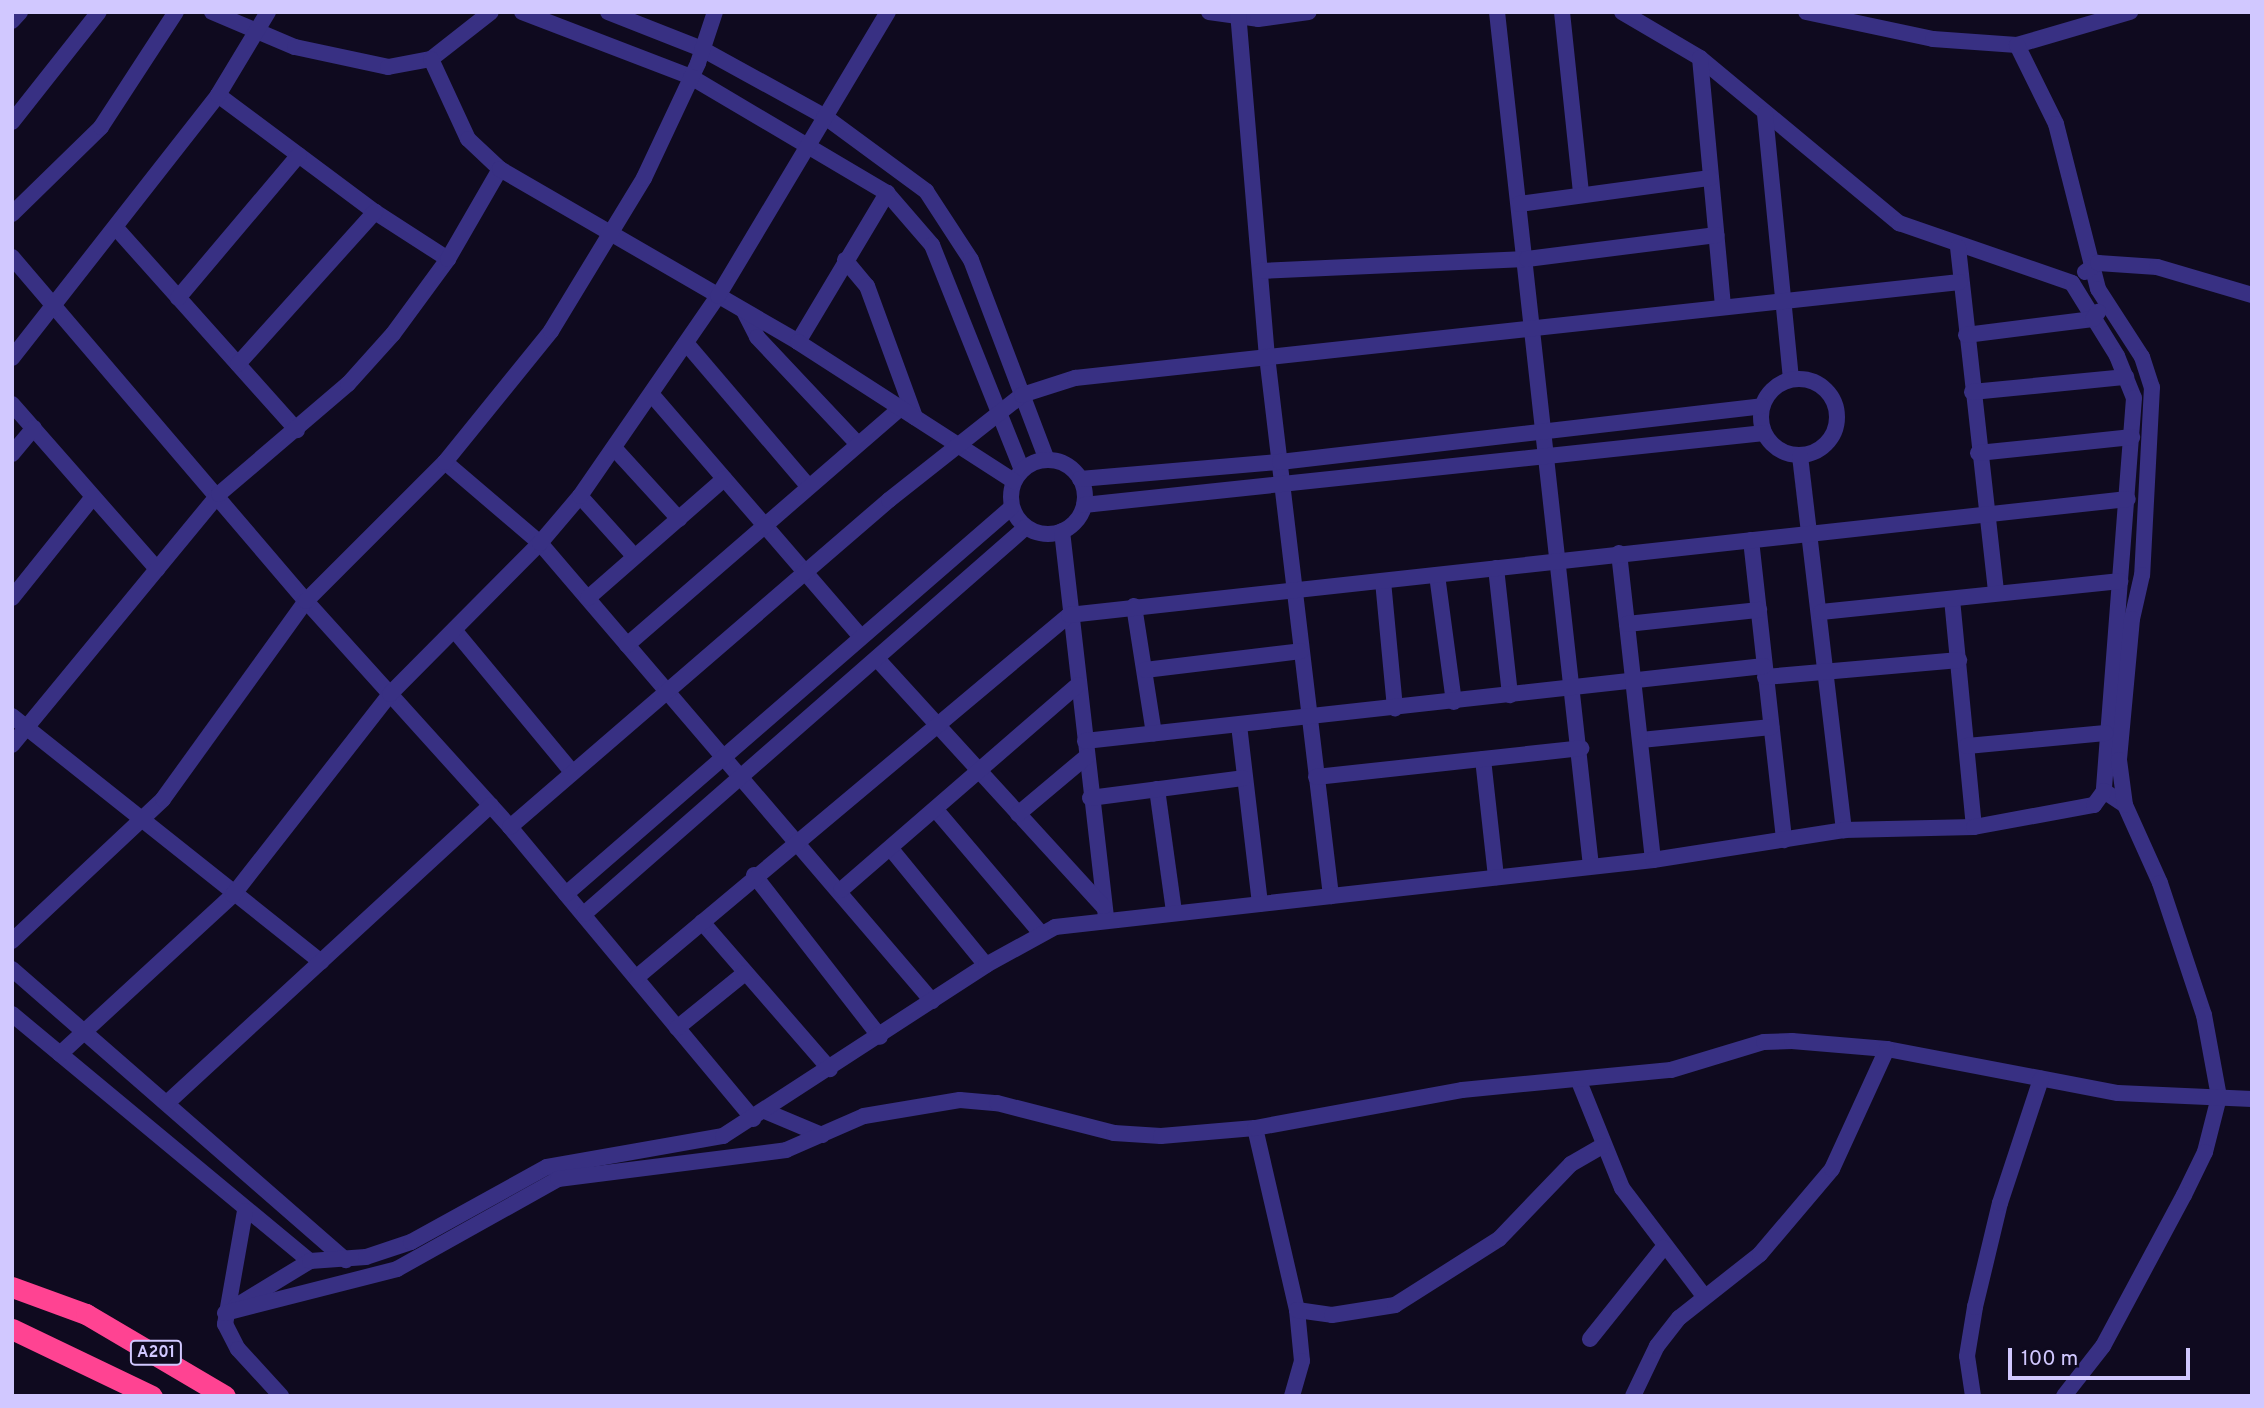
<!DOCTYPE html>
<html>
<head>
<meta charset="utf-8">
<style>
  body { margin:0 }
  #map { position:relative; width:2264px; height:1408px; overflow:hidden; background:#0f0a1f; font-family:Overpass,sans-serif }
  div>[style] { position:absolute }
  .minor>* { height:16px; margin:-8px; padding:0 8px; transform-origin:8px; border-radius:8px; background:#383083 }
  .minor>.ring { margin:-8px; padding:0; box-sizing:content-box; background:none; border:16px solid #383083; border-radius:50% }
  .highway>* { height:21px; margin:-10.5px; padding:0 10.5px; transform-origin:10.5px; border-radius:10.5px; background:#ff4392 }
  span { translate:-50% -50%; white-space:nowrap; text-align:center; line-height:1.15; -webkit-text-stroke:6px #0f0a1f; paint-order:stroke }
  .shield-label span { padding:2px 5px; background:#0f0a1f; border:2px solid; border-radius:5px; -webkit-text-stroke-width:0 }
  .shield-label { font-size:16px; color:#d1c8ff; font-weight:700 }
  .frame { position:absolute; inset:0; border:14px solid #d1c8ff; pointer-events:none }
  .scale { position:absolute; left:2008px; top:1348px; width:182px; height:32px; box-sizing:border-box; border:4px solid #d1c8ff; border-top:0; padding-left:9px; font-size:21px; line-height:24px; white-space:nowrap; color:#d1c8ff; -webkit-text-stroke:5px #0f0a1f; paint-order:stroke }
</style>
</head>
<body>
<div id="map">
  <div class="minor">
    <i style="left:212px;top:12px;width:90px;rotate:22.9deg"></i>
    <i style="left:295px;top:47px;width:95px;rotate:12.1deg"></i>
    <i style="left:388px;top:67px;width:44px;rotate:-10.5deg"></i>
    <i style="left:431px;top:59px;width:76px;rotate:-38.1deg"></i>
    <i style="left:522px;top:12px;width:181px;rotate:21deg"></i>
    <i style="left:691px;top:77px;width:228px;rotate:30.6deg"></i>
    <i style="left:887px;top:193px;width:69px;rotate:49.1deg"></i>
    <i style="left:932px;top:245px;width:242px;rotate:68.2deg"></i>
    <i style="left:608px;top:12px;width:101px;rotate:21.5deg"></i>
    <i style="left:702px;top:49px;width:139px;rotate:28.8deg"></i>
    <i style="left:824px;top:116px;width:127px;rotate:36.3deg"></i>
    <i style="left:926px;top:191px;width:82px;rotate:56.9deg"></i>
    <i style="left:971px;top:260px;width:214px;rotate:69.2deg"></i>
    <i style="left:1209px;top:12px;width:49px;rotate:8.1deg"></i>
    <i style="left:1258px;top:19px;width:51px;rotate:-7.8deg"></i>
    <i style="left:1238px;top:12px;width:345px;rotate:85.2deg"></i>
    <i style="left:1267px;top:356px;width:544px;rotate:83.24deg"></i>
    <i style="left:1497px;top:12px;width:859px;rotate:83.72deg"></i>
    <i style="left:1562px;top:12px;width:183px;rotate:84deg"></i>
    <i style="left:1622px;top:12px;width:91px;rotate:30.5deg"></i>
    <i style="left:1700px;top:58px;width:259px;rotate:39.7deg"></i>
    <i style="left:1899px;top:223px;width:183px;rotate:19.1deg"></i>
    <i style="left:2072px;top:283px;width:86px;rotate:58.3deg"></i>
    <i style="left:2117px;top:356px;width:45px;rotate:68deg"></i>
    <i style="left:2134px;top:398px;width:394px;rotate:94.4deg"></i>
    <i style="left:2104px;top:791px;width:25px;rotate:34deg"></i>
    <i style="left:2125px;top:805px;width:85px;rotate:65.8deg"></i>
    <i style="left:2160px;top:883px;width:139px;rotate:71.6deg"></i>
    <i style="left:2204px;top:1015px;width:83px;rotate:79.6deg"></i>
    <i style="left:2219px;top:1097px;width:57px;rotate:104.3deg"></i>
    <i style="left:2205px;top:1152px;width:48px;rotate:116deg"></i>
    <i style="left:2184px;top:1195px;width:171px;rotate:118.2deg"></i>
    <i style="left:2103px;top:1346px;width:63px;rotate:128deg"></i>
    <i style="left:1806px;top:12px;width:130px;rotate:12deg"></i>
    <i style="left:1933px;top:39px;width:84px;rotate:4.1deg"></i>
    <i style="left:2017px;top:45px;width:118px;rotate:-16.3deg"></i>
    <i style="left:12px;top:21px;width:12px;rotate:-48deg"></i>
    <i style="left:2017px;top:45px;width:88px;rotate:63.7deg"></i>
    <i style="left:2056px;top:124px;width:170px;rotate:75.7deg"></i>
    <i style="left:2098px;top:289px;width:81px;rotate:57.1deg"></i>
    <i style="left:2142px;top:357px;width:32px;rotate:72deg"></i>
    <i style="left:2152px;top:387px;width:188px;rotate:93deg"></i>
    <i style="left:2142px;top:575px;width:45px;rotate:102.8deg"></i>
    <i style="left:2132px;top:619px;width:142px;rotate:95.3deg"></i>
    <i style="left:2119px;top:760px;width:45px;rotate:82.4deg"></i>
    <i style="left:1700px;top:58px;width:250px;rotate:84.7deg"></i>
    <i style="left:431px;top:59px;width:88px;rotate:65.2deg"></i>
    <i style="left:468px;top:139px;width:44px;rotate:43.2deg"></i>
    <i style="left:218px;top:95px;width:196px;rotate:36.7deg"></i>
    <i style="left:375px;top:212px;width:87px;rotate:32.8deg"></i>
    <i style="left:1765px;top:114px;width:266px;rotate:84.4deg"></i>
    <i style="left:12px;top:122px;width:140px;rotate:-51.7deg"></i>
    <i style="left:1519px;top:204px;width:193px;rotate:-7.8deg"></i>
    <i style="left:12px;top:214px;width:124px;rotate:-44.3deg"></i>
    <i style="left:101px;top:127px;width:137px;rotate:-56.9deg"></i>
    <i style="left:117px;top:229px;width:270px;rotate:48.2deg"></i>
    <i style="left:1958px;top:247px;width:348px;rotate:83.7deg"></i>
    <i style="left:12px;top:257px;width:453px;rotate:49.5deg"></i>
    <i style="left:306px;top:601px;width:304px;rotate:47.9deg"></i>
    <i style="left:510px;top:827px;width:380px;rotate:50.2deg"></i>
    <i style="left:845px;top:260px;width:34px;rotate:50deg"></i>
    <i style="left:867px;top:286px;width:140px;rotate:69.9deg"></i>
    <i style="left:1260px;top:271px;width:267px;rotate:-2.6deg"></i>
    <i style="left:1527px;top:259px;width:191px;rotate:-7.2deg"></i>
    <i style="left:2085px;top:272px;width:16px;rotate:-35deg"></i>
    <i style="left:2098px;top:263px;width:59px;rotate:3.9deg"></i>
    <i style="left:2157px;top:267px;width:99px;rotate:16.4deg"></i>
    <i style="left:178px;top:298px;width:187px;rotate:-49.8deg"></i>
    <i style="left:744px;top:311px;width:29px;rotate:63deg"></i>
    <i style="left:757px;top:337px;width:147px;rotate:46.7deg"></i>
    <i style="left:1966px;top:335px;width:128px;rotate:-7.2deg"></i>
    <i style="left:2093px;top:319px;width:9px;rotate:-54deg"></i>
    <i style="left:798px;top:342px;width:174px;rotate:-59.1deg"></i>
    <i style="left:686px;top:343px;width:188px;rotate:49.5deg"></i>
    <i style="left:12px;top:358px;width:334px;rotate:-51.9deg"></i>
    <i style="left:218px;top:95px;width:97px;rotate:-58.9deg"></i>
    <i style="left:238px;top:364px;width:205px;rotate:-48deg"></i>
    <i class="ring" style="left:1761px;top:379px;width:60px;height:60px"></i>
    <i style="left:1972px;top:392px;width:155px;rotate:-5.6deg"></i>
    <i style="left:653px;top:396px;width:318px;rotate:49.2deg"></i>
    <i style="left:12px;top:404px;width:220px;rotate:48.7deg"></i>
    <i style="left:615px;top:449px;width:95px;rotate:47.6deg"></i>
    <i style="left:1978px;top:453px;width:155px;rotate:-5.9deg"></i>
    <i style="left:12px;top:454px;width:34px;rotate:-50deg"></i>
    <i style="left:1800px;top:456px;width:377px;rotate:83.3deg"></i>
    <i class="ring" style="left:1011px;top:460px;width:58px;height:58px"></i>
    <i style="left:445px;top:462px;width:125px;rotate:40.5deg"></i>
    <i style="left:540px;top:543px;width:603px;rotate:49.44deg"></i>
    <i style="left:1080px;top:479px;width:201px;rotate:-4.9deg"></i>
    <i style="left:1280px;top:462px;width:485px;rotate:-6.6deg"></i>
    <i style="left:580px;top:496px;width:81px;rotate:48deg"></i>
    <i style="left:1084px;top:505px;width:684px;rotate:-6.04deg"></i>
    <i style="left:1062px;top:531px;width:391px;rotate:83.5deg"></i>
    <i style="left:1751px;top:540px;width:302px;rotate:83.7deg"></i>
    <i style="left:1619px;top:553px;width:71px;rotate:83.6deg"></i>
    <i style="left:1496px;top:568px;width:128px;rotate:83.7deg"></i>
    <i style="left:1437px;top:575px;width:128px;rotate:82.4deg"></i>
    <i style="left:1383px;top:581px;width:128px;rotate:84.6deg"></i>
    <i style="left:12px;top:598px;width:129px;rotate:-51.3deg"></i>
    <i style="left:588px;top:598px;width:181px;rotate:-41.2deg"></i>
    <i style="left:1952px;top:599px;width:229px;rotate:84.5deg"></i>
    <i style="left:1134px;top:606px;width:129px;rotate:81.1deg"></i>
    <i style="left:1821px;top:612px;width:301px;rotate:-5.9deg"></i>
    <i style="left:455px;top:631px;width:183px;rotate:50.3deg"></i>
    <i style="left:627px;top:645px;width:362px;rotate:-40.9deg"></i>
    <i style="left:879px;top:661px;width:333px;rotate:47.6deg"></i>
    <i style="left:1145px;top:670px;width:157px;rotate:-6.9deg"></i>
    <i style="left:1765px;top:677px;width:195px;rotate:-5deg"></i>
    <i style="left:12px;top:716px;width:395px;rotate:38.5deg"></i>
    <i style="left:1239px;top:725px;width:180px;rotate:83.3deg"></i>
    <i style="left:1641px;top:740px;width:131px;rotate:-5.7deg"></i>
    <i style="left:1085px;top:741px;width:683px;rotate:-6.3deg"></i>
    <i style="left:12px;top:745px;width:325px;rotate:-50.5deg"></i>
    <i style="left:219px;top:494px;width:170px;rotate:-40.5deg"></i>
    <i style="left:348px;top:384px;width:67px;rotate:-48deg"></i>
    <i style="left:393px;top:334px;width:93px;rotate:-53.7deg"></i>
    <i style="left:448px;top:259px;width:104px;rotate:-60deg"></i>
    <i style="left:500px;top:169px;width:345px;rotate:30.1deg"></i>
    <i style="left:798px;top:342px;width:257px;rotate:32.8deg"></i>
    <i style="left:1967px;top:746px;width:139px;rotate:-5.4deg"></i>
    <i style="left:1483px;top:759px;width:119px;rotate:83.7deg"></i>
    <i style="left:1316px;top:777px;width:267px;rotate:-6.2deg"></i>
    <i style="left:1157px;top:789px;width:124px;rotate:82.1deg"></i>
    <i style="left:1090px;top:798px;width:154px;rotate:-7.4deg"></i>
    <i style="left:936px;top:810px;width:160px;rotate:49.6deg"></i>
    <i style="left:1018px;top:814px;width:89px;rotate:-40deg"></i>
    <i style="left:510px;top:827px;width:501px;rotate:-40.79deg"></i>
    <i style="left:889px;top:500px;width:169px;rotate:-38.3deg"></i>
    <i style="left:1022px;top:395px;width:56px;rotate:-17.8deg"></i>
    <i style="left:1075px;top:378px;width:890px;rotate:-6.19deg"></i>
    <i style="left:891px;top:849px;width:150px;rotate:50.7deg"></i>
    <i style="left:1653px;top:860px;width:237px;rotate:-96.3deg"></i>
    <i style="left:1627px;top:624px;width:133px;rotate:-6.1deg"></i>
    <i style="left:754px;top:875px;width:205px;rotate:52.1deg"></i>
    <i style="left:841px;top:890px;width:313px;rotate:-40.9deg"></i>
    <i style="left:566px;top:894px;width:590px;rotate:-40.95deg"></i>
    <i style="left:584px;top:914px;width:587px;rotate:-41.2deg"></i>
    <i style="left:702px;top:922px;width:195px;rotate:49deg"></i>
    <i style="left:12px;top:941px;width:207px;rotate:-43.2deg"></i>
    <i style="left:163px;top:799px;width:244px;rotate:-54.2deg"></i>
    <i style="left:306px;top:601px;width:197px;rotate:-45deg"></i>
    <i style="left:445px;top:462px;width:169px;rotate:-51deg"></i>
    <i style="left:551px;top:331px;width:179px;rotate:-58.7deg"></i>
    <i style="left:644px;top:178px;width:127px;rotate:-64.8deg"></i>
    <i style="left:698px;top:63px;width:54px;rotate:-71.6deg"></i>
    <i style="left:12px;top:969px;width:443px;rotate:41.1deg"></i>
    <i style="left:637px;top:977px;width:564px;rotate:-39.96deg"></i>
    <i style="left:1069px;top:615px;width:1065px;rotate:-6.25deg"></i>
    <i style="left:12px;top:1014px;width:387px;rotate:39.7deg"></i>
    <i style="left:677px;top:1028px;width:87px;rotate:-39deg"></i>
    <i style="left:60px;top:1054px;width:235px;rotate:-42.6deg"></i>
    <i style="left:233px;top:895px;width:255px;rotate:-52deg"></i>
    <i style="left:390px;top:694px;width:213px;rotate:-45.2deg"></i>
    <i style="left:540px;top:543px;width:62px;rotate:-49.6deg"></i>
    <i style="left:580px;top:496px;width:243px;rotate:-55.4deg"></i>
    <i style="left:718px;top:296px;width:331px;rotate:-59.1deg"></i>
    <i style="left:1578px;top:1079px;width:118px;rotate:68deg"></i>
    <i style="left:1622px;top:1188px;width:136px;rotate:52.8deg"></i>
    <i style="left:167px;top:1103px;width:440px;rotate:-42.6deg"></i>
    <i style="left:765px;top:1111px;width:62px;rotate:22.8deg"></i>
    <i style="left:1255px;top:1128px;width:187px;rotate:77deg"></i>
    <i style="left:1297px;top:1310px;width:51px;rotate:84.4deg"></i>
    <i style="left:1302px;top:1361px;width:36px;rotate:106deg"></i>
    <i style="left:245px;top:1211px;width:115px;rotate:100deg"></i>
    <i style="left:225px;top:1324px;width:28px;rotate:63deg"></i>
    <i style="left:238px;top:1349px;width:64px;rotate:47.5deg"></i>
    <i style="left:236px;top:1306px;width:87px;rotate:-31.3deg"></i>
    <i style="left:310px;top:1261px;width:56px;rotate:-4.1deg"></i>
    <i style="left:366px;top:1257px;width:47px;rotate:-18.4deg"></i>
    <i style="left:411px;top:1242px;width:155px;rotate:-28.9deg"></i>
    <i style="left:547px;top:1167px;width:179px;rotate:-10deg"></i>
    <i style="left:723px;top:1136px;width:314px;rotate:-33deg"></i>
    <i style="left:986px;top:965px;width:79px;rotate:-28.8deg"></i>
    <i style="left:1055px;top:927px;width:602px;rotate:-6.39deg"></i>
    <i style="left:1653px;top:860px;width:193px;rotate:-8.9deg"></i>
    <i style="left:1844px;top:830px;width:130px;rotate:-1.3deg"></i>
    <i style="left:1974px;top:827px;width:122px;rotate:-10.4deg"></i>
    <i style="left:2094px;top:805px;width:17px;rotate:-54deg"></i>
    <i style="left:1297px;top:1310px;width:35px;rotate:8deg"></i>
    <i style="left:1332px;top:1315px;width:64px;rotate:-9deg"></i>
    <i style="left:1395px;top:1305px;width:123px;rotate:-32.4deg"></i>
    <i style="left:1499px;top:1239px;width:104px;rotate:-46.2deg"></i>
    <i style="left:1571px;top:1164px;width:36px;rotate:-30deg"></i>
    <i style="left:225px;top:1313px;width:178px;rotate:-14.3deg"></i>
    <i style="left:397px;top:1269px;width:184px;rotate:-29.2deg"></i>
    <i style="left:558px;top:1179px;width:230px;rotate:-7.2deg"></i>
    <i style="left:786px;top:1150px;width:85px;rotate:-23.6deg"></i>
    <i style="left:864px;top:1116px;width:97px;rotate:-9.5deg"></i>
    <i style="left:960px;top:1100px;width:37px;rotate:5deg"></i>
    <i style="left:997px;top:1103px;width:121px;rotate:14.4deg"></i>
    <i style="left:1114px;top:1133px;width:47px;rotate:3.7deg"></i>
    <i style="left:1161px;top:1136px;width:94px;rotate:-4.9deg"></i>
    <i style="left:1255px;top:1128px;width:210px;rotate:-10.4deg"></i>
    <i style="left:1462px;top:1090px;width:210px;rotate:-5.5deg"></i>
    <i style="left:1671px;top:1070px;width:97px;rotate:-16.8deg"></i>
    <i style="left:1764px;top:1042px;width:28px;rotate:-2deg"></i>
    <i style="left:1792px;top:1041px;width:95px;rotate:4.8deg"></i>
    <i style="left:1887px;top:1049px;width:235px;rotate:10.8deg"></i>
    <i style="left:2118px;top:1093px;width:134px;rotate:2.6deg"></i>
    <i style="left:1590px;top:1339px;width:117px;rotate:-51.3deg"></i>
    <i style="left:1633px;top:1396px;width:55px;rotate:-64.4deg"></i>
    <i style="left:1657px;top:1346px;width:36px;rotate:-52deg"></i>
    <i style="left:1679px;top:1318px;width:103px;rotate:-38.3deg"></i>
    <i style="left:1760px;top:1254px;width:111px;rotate:-49.7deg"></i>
    <i style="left:1832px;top:1169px;width:132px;rotate:-65.4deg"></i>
    <i style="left:1973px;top:1396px;width:40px;rotate:-98.5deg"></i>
    <i style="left:1967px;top:1356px;width:50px;rotate:-80.7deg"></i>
    <i style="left:1975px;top:1307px;width:107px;rotate:-76.5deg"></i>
    <i style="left:2000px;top:1203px;width:131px;rotate:-71.7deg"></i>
  </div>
  <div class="highway">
    <i style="left:12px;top:1287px;width:79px;rotate:20deg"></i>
    <i style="left:86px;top:1314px;width:161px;rotate:30.5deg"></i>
    <i style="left:12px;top:1329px;width:155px;rotate:25.6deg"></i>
  </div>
  <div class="shield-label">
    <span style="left:156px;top:1353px">A201</span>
  </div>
  <div class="frame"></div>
  <div class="scale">100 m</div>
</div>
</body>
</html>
